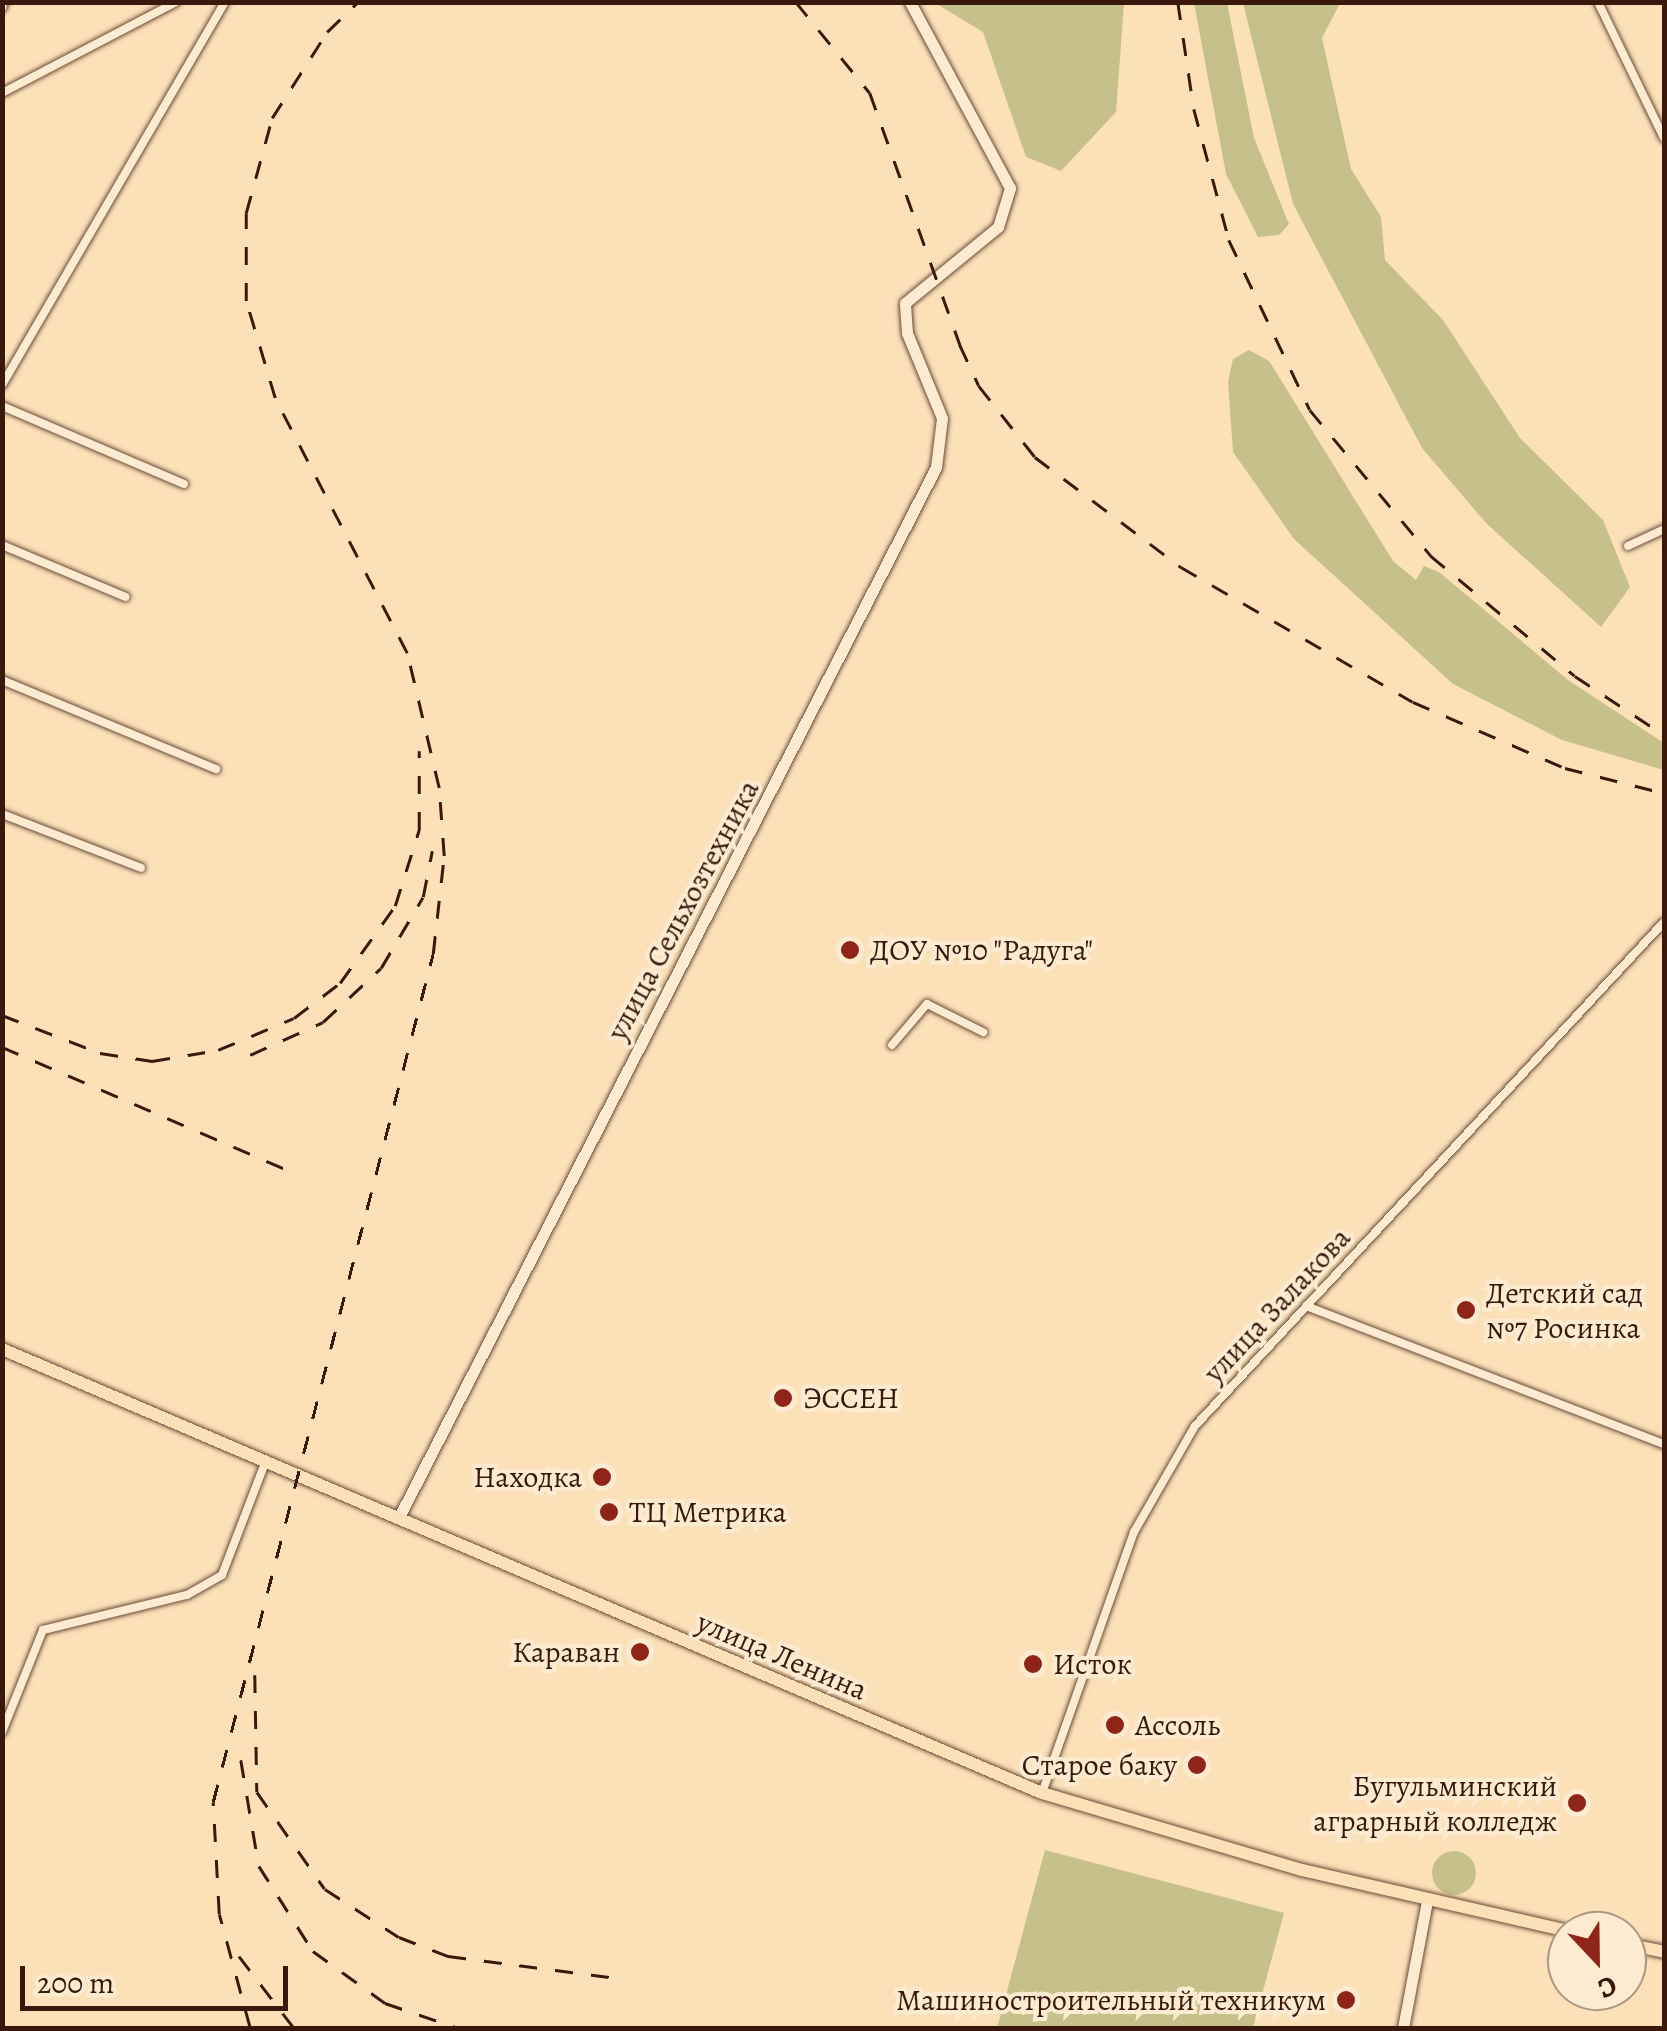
<!DOCTYPE html>
<html>
<head>
<meta charset="utf-8">
<style>
  body { margin:0 }
  #map { position:relative; width:1667px; height:2031px; overflow:hidden; background:#fce0b8; font-family:Alegreya,serif }
  div>[style] { position:absolute }
  .green>* { inset:0; background:#c6c08a }
  .round { border-radius:50% }
  .roads { filter:drop-shadow(0 0 2px #6a4b37) drop-shadow(0 0 2px #6a4b37) }
  .street>* { height:8px; margin:-4px; padding:0 4px; transform-origin:4px; border-radius:4px; background:#fdebd1 }
  .secondary>* { height:11px; margin:-5.5px; padding:0 5.5px; transform-origin:5.5px; border-radius:5.5px; background:#fdebd1 }
  .primary>* { height:12px; margin:-6px; padding:0 6px; transform-origin:6px; border-radius:6px; background:#fce0b8 }
  .rail>* { height:2.5px; margin-top:-1.25px; transform-origin:0; background:repeating-linear-gradient(90deg,#3a190c 0 18px,transparent 0 36px) }
  .dots>* { width:28px; height:28px; translate:-50% -50%; box-sizing:border-box; border:5px solid #fdebd1; border-radius:50% }
  span { translate:-50% -50%; white-space:nowrap; text-align:center; line-height:1.15; -webkit-text-stroke:8px #fdebd1; paint-order:stroke }
  .street-label { font-size:30px; color:#3a190c }
  .poi-label { font-size:30px; color:#3a190c }
  .left { translate:0 -50%; text-align:left }
  .right { translate:-100% -50%; text-align:right }
  .frame { position:absolute; inset:0; border:5px solid #3a190c; pointer-events:none }
  .north { position:absolute; left:1547px; top:1911px; width:100px; height:100px; box-sizing:border-box; background:#fdebd1; border:2px solid #af9782; border-radius:50%; rotate:158deg; font-size:28px; font-weight:700; line-height:40px; text-align:center; color:#3a190c }
  .north::after { content:''; display:block; margin:auto; width:35px; height:45px; background:#8f2418; clip-path:polygon(50% 0,100% 100%,50% 72%,0 100%) }
  .scale { position:absolute; left:20px; top:1966px; width:268px; height:45px; box-sizing:border-box; border:5px solid #3a190c; border-top:0; padding-left:12px; font-size:30px; line-height:35px; white-space:nowrap; color:#3a190c; -webkit-text-stroke:8px #fdebd1; paint-order:stroke }
</style>
</head>
<body>
<div id="map">
  <div class="green">
    <i style="clip-path:polygon(935px 3px,1124px 3px,1116px 112px,1061px 171px,1026px 157px,983px 32px)"></i>
    <i style="clip-path:polygon(1194px 3px,1227px 3px,1254px 138px,1289px 224px,1279px 235px,1258px 237px,1226px 174px)"></i>
    <i style="clip-path:polygon(1243px 3px,1340px 3px,1322px 38px,1351px 169px,1381px 217px,1385px 260px,1443px 320px,1520px 438px,1603px 520px,1630px 587px,1601px 627px,1486px 523px,1422px 448px,1293px 204px)"></i>
    <i style="clip-path:polygon(1249px 350px,1269px 361px,1393px 561px,1416px 580px,1424px 566px,1439px 572px,1568px 680px,1664px 743px,1664px 770px,1562px 740px,1453px 684px,1294px 539px,1233px 452px,1228px 382px,1233px 359px)"></i>
    <i style="clip-path:polygon(1045px 1850px,1284px 1913px,1253px 2028px,997px 2028px)"></i>
    <i class="round" style="left:1432px;top:1851px;width:44px;height:44px"></i>
  </div>
  <div class="roads">
    <div class="street">
      <i style="left:1598px;top:2px;width:151px;rotate:64.1deg"></i>
      <i style="left:2px;top:8px;width:6px;rotate:-72deg"></i>
      <i style="left:2px;top:93px;width:196px;rotate:-27.6deg"></i>
      <i style="left:2px;top:385px;width:443px;rotate:-59.8deg"></i>
      <i style="left:2px;top:406px;width:198px;rotate:23.2deg"></i>
      <i style="left:2px;top:545px;width:134px;rotate:22.8deg"></i>
      <i style="left:1628px;top:546px;width:40px;rotate:-25deg"></i>
      <i style="left:2px;top:680px;width:232px;rotate:22.6deg"></i>
      <i style="left:2px;top:814px;width:149px;rotate:21.2deg"></i>
      <i style="left:892px;top:1045px;width:54px;rotate:-49.5deg"></i>
      <i style="left:927px;top:1004px;width:63px;rotate:26.6deg"></i>
      <i style="left:1306px;top:1306px;width:384px;rotate:21.1deg"></i>
      <i style="left:2px;top:1732px;width:110px;rotate:-68.1deg"></i>
      <i style="left:43px;top:1630px;width:148px;rotate:-13.7deg"></i>
      <i style="left:187px;top:1595px;width:40px;rotate:-29.7deg"></i>
      <i style="left:222px;top:1575px;width:120px;rotate:-69deg"></i>
      <i style="left:1042px;top:1793px;width:277px;rotate:-70.6deg"></i>
      <i style="left:1134px;top:1532px;width:122px;rotate:-60.1deg"></i>
      <i style="left:1195px;top:1426px;width:688px;rotate:-47.06deg"></i>
    </div>
    <div class="secondary">
      <i style="left:399px;top:1517px;width:1179px;rotate:-62.91deg"></i>
      <i style="left:936px;top:467px;width:49px;rotate:-83deg"></i>
      <i style="left:942px;top:418px;width:92px;rotate:-112.4deg"></i>
      <i style="left:907px;top:333px;width:30px;rotate:-94deg"></i>
      <i style="left:905px;top:303px;width:120px;rotate:-39.3deg"></i>
      <i style="left:998px;top:227px;width:41px;rotate:-72.9deg"></i>
      <i style="left:1010px;top:188px;width:211px;rotate:-118.3deg"></i>
      <i style="left:1403px;top:2028px;width:129px;rotate:-79.3deg"></i>
    </div>
    <div class="primary">
      <i style="left:2px;top:1349px;width:1131px;rotate:23.12deg"></i>
      <i style="left:1042px;top:1793px;width:271px;rotate:16.5deg"></i>
      <i style="left:1302px;top:1870px;width:273px;rotate:12.9deg"></i>
      <i style="left:1627px;top:1944px;width:38px;rotate:12deg"></i>
    </div>
  </div>
  <div class="rail">
    <i style="left:796px;top:2px;width:117px;rotate:50.9deg"></i>
    <i style="left:870px;top:93px;width:268px;rotate:70.3deg"></i>
    <i style="left:960px;top:345px;width:45px;rotate:65.1deg"></i>
    <i style="left:979px;top:386px;width:90px;rotate:51.7deg"></i>
    <i style="left:1035px;top:457px;width:183px;rotate:37deg"></i>
    <i style="left:1181px;top:567px;width:268px;rotate:30.2deg"></i>
    <i style="left:1413px;top:702px;width:166px;rotate:23.5deg"></i>
    <i style="left:1565px;top:768px;width:102px;rotate:14.2deg"></i>
    <i style="left:1178px;top:2px;width:108px;rotate:81.5deg"></i>
    <i style="left:1194px;top:109px;width:136px;rotate:75deg"></i>
    <i style="left:1229px;top:240px;width:188px;rotate:64.5deg"></i>
    <i style="left:1310px;top:410px;width:190px;rotate:50.3deg"></i>
    <i style="left:1431px;top:556px;width:187px;rotate:39.8deg"></i>
    <i style="left:1575px;top:676px;width:107px;rotate:33.5deg"></i>
    <i style="left:2px;top:1015px;width:105px;rotate:21.2deg"></i>
    <i style="left:100px;top:1053px;width:53px;rotate:8.7deg"></i>
    <i style="left:152px;top:1061px;width:67px;rotate:-9.5deg"></i>
    <i style="left:218px;top:1050px;width:82px;rotate:-22.8deg"></i>
    <i style="left:294px;top:1018px;width:58px;rotate:-37.3deg"></i>
    <i style="left:340px;top:983px;width:95px;rotate:-54.5deg"></i>
    <i style="left:395px;top:906px;width:80px;rotate:-72.5deg"></i>
    <i style="left:419px;top:830px;width:79px;rotate:-90deg"></i>
    <i style="left:2px;top:1047px;width:319px;rotate:23.3deg"></i>
    <i style="left:250px;top:1055px;width:80px;rotate:-24.3deg"></i>
    <i style="left:323px;top:1022px;width:79px;rotate:-43deg"></i>
    <i style="left:381px;top:968px;width:82px;rotate:-59.4deg"></i>
    <i style="left:423px;top:897px;width:47px;rotate:-78.9deg"></i>
    <i style="left:255px;top:1675px;width:117px;rotate:89deg"></i>
    <i style="left:257px;top:1792px;width:118px;rotate:55deg"></i>
    <i style="left:325px;top:1889px;width:88px;rotate:33deg"></i>
    <i style="left:399px;top:1937px;width:53px;rotate:21.2deg"></i>
    <i style="left:448px;top:1956px;width:178px;rotate:7.4deg"></i>
    <i style="left:241px;top:1760px;width:108px;rotate:80.4deg"></i>
    <i style="left:259px;top:1866px;width:101px;rotate:57.6deg"></i>
    <i style="left:313px;top:1951px;width:89px;rotate:35.8deg"></i>
    <i style="left:385px;top:2003px;width:77px;rotate:18.9deg"></i>
    <i style="left:239px;top:1956px;width:91px;rotate:52.6deg"></i>
    <i style="left:250px;top:2028px;width:118px;rotate:-105.2deg"></i>
    <i style="left:219px;top:1914px;width:112px;rotate:-93.1deg"></i>
    <i style="left:213px;top:1802px;width:876px;rotate:-75.46deg"></i>
    <i style="left:433px;top:954px;width:99px;rotate:-83.6deg"></i>
    <i style="left:444px;top:856px;width:68px;rotate:-94.2deg"></i>
    <i style="left:439px;top:788px;width:139px;rotate:-103.3deg"></i>
    <i style="left:407px;top:653px;width:287px;rotate:-117.4deg"></i>
    <i style="left:275px;top:398px;width:101px;rotate:-106.6deg"></i>
    <i style="left:246px;top:301px;width:88px;rotate:-90deg"></i>
    <i style="left:246px;top:213px;width:98px;rotate:-74.7deg"></i>
    <i style="left:272px;top:118px;width:102px;rotate:-57.4deg"></i>
    <i style="left:327px;top:32px;width:43px;rotate:-44.1deg"></i>
  </div>
  <div class="dots">
    <i style="left:850px;top:950px;background:#8f2418"></i>
    <i style="left:1466px;top:1310px;background:#8f2418"></i>
    <i style="left:783px;top:1398px;background:#8f2418"></i>
    <i style="left:602px;top:1477px;background:#8f2418"></i>
    <i style="left:609px;top:1512px;background:#8f2418"></i>
    <i style="left:640px;top:1652px;background:#8f2418"></i>
    <i style="left:1033px;top:1664px;background:#8f2418"></i>
    <i style="left:1115px;top:1725px;background:#8f2418"></i>
    <i style="left:1197px;top:1765px;background:#8f2418"></i>
    <i style="left:1577px;top:1803px;background:#8f2418"></i>
    <i style="left:1346px;top:2000px;background:#8f2418"></i>
  </div>
  <div class="street-label">
    <span style="left:683px;top:910px;rotate:-62deg">улица Сельхозтехника</span>
    <span style="left:1277px;top:1305px;rotate:-47deg">улица Залакова</span>
    <span style="left:782px;top:1656px;rotate:23deg">улица Ленина</span>
  </div>
  <div class="poi-label">
    <span class="left" style="left:870px;top:950px">ДОУ №10 "Радуга"</span>
    <span class="left" style="left:1486px;top:1310px">Детский сад<br>№7 Росинка</span>
    <span class="left" style="left:803px;top:1398px">ЭССЕН</span>
    <span class="right" style="left:582px;top:1477px">Находка</span>
    <span class="left" style="left:629px;top:1512px">ТЦ Метрика</span>
    <span class="right" style="left:620px;top:1652px">Караван</span>
    <span class="left" style="left:1053px;top:1664px">Исток</span>
    <span class="left" style="left:1135px;top:1725px">Ассоль</span>
    <span class="right" style="left:1177px;top:1765px">Старое баку</span>
    <span class="right" style="left:1557px;top:1803px">Бугульминский<br>аграрный колледж</span>
    <span class="right" style="left:1326px;top:2000px">Машиностроительный техникум</span>
  </div>
  <div class="frame"></div>
  <div class="north">С</div>
  <div class="scale">200 m</div>
</div>
</body>
</html>
